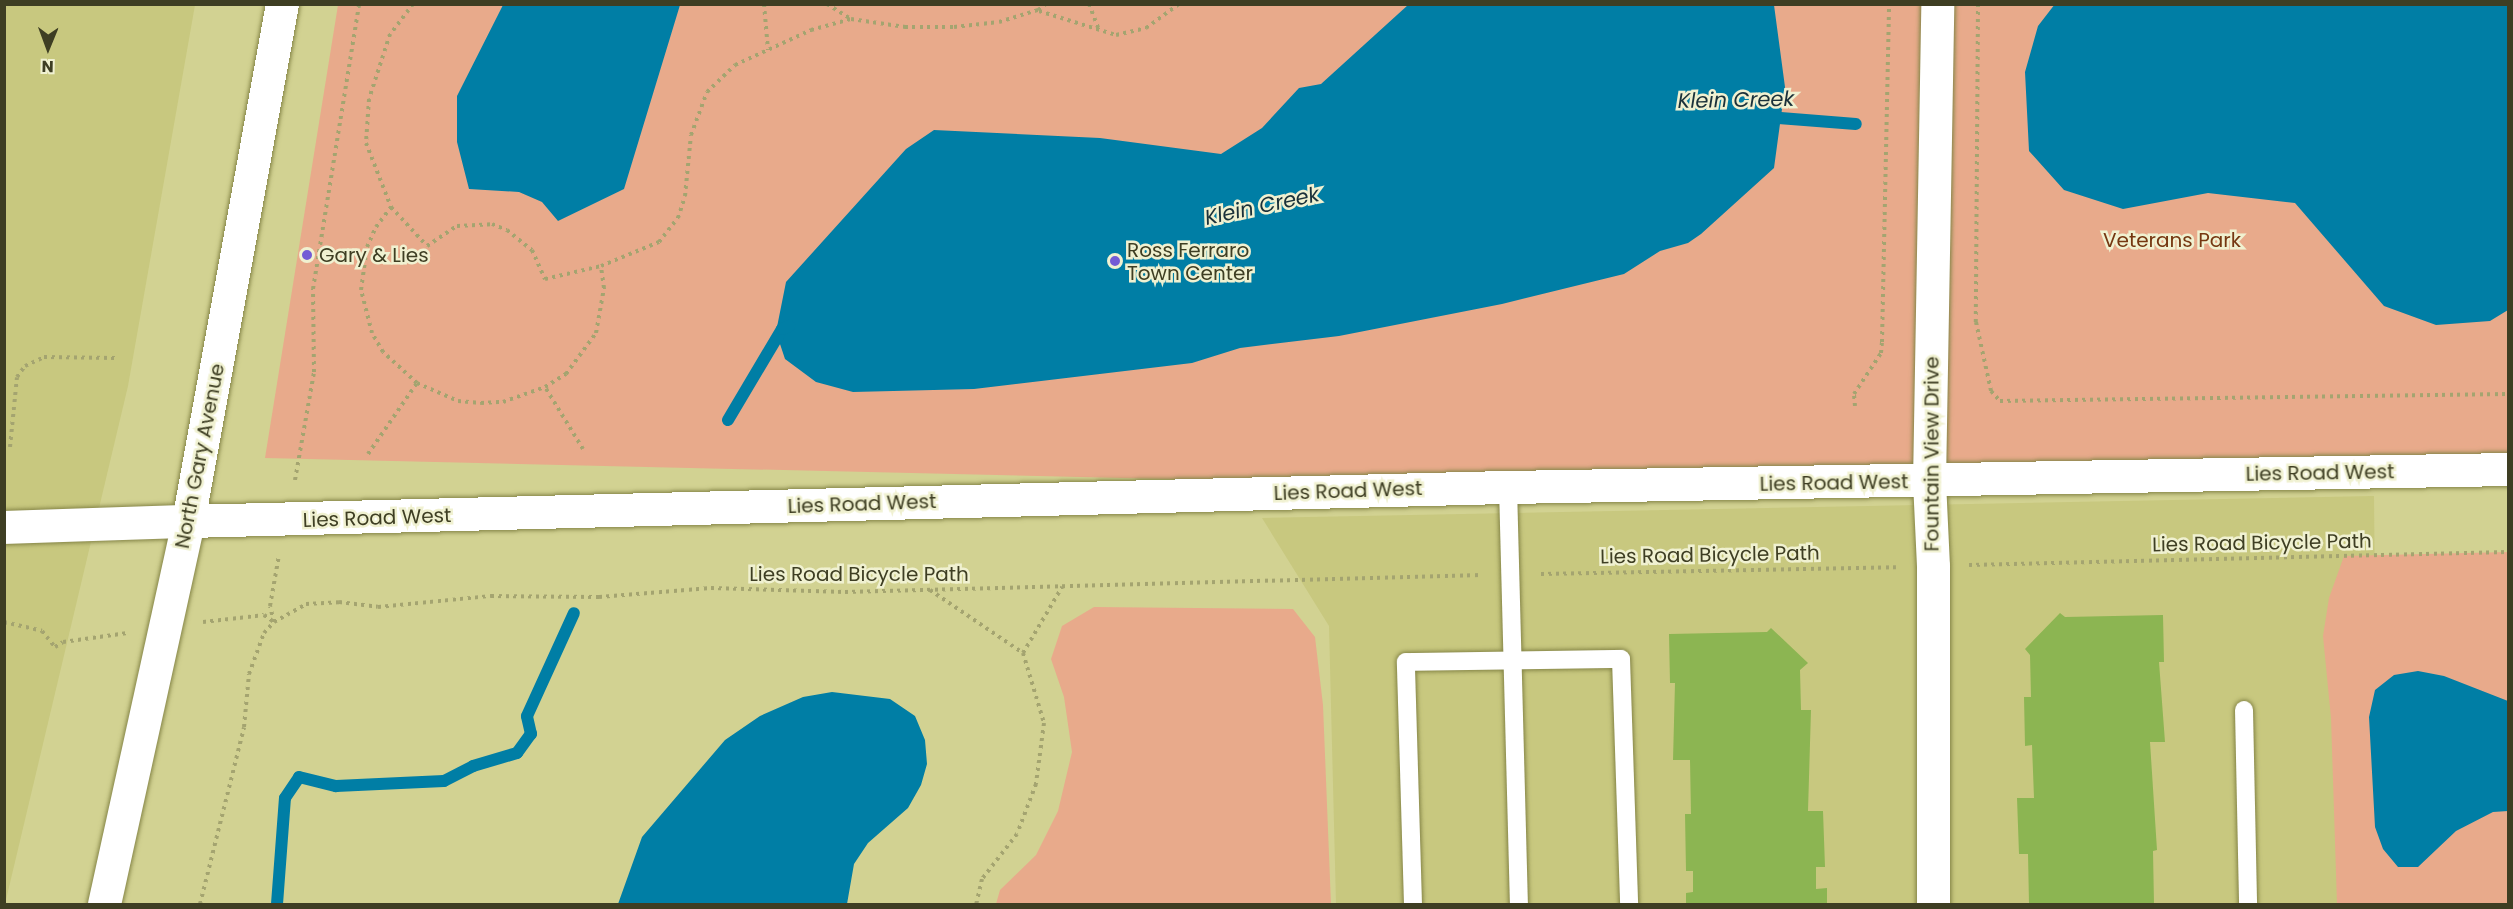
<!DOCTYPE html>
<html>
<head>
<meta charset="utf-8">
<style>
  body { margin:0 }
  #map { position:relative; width:2513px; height:909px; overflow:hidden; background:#d2d292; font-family:Poppins,sans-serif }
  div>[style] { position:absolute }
  .built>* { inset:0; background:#c8c87f }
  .green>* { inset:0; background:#e8aa8b }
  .water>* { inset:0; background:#007ea5 }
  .stream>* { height:12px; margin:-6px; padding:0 6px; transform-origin:6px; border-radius:6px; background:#007ea5 }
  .building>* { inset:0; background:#8cb552 }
  .path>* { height:4px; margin-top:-2px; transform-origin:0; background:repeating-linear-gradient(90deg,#a4a470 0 3px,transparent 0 7.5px) }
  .roads { filter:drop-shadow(0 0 2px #858547) drop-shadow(0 0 2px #858547) }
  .lane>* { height:18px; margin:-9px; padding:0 9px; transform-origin:9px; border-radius:9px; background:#fff }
  .street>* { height:33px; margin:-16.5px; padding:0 16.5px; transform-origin:16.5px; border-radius:16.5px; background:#fff }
  .secondary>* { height:33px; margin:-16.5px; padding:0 16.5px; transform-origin:16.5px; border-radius:16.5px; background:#fff }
  .dots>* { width:16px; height:16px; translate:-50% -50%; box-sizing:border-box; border:3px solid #f0f1d1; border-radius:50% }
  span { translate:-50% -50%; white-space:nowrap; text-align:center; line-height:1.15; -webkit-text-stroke:5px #f0f1d1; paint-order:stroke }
  .park-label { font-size:20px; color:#753711 }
  .poi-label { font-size:20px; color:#3e3e23 }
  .left { translate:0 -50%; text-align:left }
  .street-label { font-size:20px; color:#3e3e23 }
  .water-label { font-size:21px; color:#1a313a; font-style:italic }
  .frame { position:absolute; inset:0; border:6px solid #3e3e23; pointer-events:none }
  .north { position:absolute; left:18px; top:18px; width:60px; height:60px; -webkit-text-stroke:4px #f0f1d1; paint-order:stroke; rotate:181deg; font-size:16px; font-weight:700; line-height:24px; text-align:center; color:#3e3e23 }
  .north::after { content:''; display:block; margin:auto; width:21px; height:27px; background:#3e3e23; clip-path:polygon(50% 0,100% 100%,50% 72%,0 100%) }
</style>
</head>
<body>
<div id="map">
  <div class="built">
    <i style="clip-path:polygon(5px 5px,195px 5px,128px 386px,5px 904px)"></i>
    <i style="clip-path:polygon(2374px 496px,2378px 904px,1336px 904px,1329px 626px,1262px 518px)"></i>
  </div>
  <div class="green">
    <i style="clip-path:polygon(338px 5px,2508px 5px,2508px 469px,1508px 487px,265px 458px)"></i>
    <i style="clip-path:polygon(2508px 552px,2508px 904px,2337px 904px,2331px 718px,2323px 636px,2329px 598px,2344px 556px)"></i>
    <i style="clip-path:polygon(1094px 607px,1293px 609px,1315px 637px,1323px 705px,1331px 904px,996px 904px,1000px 890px,1036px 855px,1058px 811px,1072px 752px,1064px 697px,1051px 659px,1062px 626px)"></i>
  </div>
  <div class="water">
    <i style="clip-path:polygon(2055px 4px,2508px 5px,2508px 310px,2490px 321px,2436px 325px,2384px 306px,2295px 203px,2208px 193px,2123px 209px,2064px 190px,2029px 151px,2025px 72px,2038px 26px)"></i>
    <i style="clip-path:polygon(503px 5px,680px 5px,624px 189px,558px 221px,542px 202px,519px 192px,469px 189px,457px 142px,457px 96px)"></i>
    <i style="clip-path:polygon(1408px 5px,1774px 5px,1785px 87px,1774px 168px,1701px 234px,1688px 243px,1660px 251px,1624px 274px,1502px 304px,1339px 336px,1240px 348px,1192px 363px,974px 389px,853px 392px,816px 382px,785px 359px,776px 332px,786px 282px,906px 149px,934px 130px,1100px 138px,1221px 154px,1262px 128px,1299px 88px,1321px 84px)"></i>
    <i style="clip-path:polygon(2418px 671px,2444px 676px,2508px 701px,2508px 811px,2493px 812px,2456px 831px,2418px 867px,2398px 867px,2383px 849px,2375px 827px,2369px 717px,2375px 690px,2394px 675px)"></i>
    <i style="clip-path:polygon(832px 692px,890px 699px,915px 716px,925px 740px,927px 764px,921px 785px,908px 808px,868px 843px,854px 864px,847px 904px,618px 904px,642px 837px,725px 740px,760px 716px,803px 697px)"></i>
  </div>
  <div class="stream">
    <i style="left:1767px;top:117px;width:89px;rotate:4.5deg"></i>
    <i style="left:728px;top:420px;width:106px;rotate:-59.3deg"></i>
    <i style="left:782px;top:329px;width:8px;rotate:-23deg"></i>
    <i style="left:277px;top:904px;width:106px;rotate:-85.7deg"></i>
    <i style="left:285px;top:798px;width:25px;rotate:-56deg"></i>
    <i style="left:299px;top:777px;width:38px;rotate:14deg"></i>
    <i style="left:336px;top:786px;width:108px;rotate:-2.7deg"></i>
    <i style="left:444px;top:781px;width:33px;rotate:-27deg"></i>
    <i style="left:473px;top:766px;width:46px;rotate:-16.5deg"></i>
    <i style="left:517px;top:753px;width:24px;rotate:-54deg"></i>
    <i style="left:531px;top:734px;width:18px;rotate:-103deg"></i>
    <i style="left:527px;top:716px;width:113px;rotate:-65.5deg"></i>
  </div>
  <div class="building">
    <i style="clip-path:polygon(2060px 613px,2065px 617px,2163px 615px,2164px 662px,2159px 662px,2165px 742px,2150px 742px,2157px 850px,2153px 851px,2154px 904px,2029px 904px,2028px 854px,2019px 854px,2017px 798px,2034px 798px,2032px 745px,2025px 746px,2024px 697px,2031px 697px,2030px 655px,2025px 649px)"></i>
    <i style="clip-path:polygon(1771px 628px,1808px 663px,1800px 670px,1801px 710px,1811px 710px,1808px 811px,1823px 811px,1825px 867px,1816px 867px,1816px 889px,1827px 888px,1827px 904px,1686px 904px,1686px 893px,1693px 892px,1693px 871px,1686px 871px,1685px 814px,1691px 814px,1690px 760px,1673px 760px,1675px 683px,1670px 683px,1669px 634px,1767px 632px)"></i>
  </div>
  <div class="path">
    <i style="left:413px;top:4px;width:38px;rotate:127deg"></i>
    <i style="left:390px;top:34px;width:68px;rotate:107.9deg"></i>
    <i style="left:369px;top:99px;width:44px;rotate:93.9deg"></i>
    <i style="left:366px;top:143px;width:69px;rotate:68.7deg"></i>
    <i style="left:391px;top:207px;width:53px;rotate:47.3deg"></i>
    <i style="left:427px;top:246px;width:36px;rotate:-34deg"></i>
    <i style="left:457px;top:226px;width:35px;rotate:-3deg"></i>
    <i style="left:492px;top:224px;width:16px;rotate:22deg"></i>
    <i style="left:507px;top:230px;width:32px;rotate:39deg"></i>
    <i style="left:532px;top:250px;width:32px;rotate:66deg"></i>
    <i style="left:545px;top:279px;width:57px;rotate:-13.1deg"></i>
    <i style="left:601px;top:266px;width:63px;rotate:-22.5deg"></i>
    <i style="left:659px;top:242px;width:31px;rotate:-52deg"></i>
    <i style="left:678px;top:218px;width:23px;rotate:-72deg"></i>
    <i style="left:685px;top:196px;width:61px;rotate:-84.4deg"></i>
    <i style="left:691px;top:135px;width:46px;rotate:-69.6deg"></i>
    <i style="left:707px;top:92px;width:39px;rotate:-44deg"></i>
    <i style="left:735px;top:65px;width:84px;rotate:-24.7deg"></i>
    <i style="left:811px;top:30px;width:41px;rotate:-15.4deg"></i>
    <i style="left:851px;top:19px;width:55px;rotate:8.4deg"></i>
    <i style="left:905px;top:27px;width:49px"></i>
    <i style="left:954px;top:27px;width:45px;rotate:-6.3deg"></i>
    <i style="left:999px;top:22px;width:41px;rotate:-17.1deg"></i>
    <i style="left:1038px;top:10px;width:10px;rotate:-37deg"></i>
    <i style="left:764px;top:4px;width:46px;rotate:85deg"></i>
    <i style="left:827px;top:4px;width:28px;rotate:32deg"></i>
    <i style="left:1089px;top:4px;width:28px;rotate:69deg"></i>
    <i style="left:1978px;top:4px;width:318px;rotate:90.4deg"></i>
    <i style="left:1976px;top:322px;width:71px;rotate:77.7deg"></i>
    <i style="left:1991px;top:391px;width:13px;rotate:48deg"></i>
    <i style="left:2000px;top:401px;width:508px;rotate:-0.79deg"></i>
    <i style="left:1039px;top:11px;width:81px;rotate:17.3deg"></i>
    <i style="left:1116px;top:35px;width:31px;rotate:-13deg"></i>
    <i style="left:1146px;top:28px;width:41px;rotate:-36deg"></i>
    <i style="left:417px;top:383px;width:45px;rotate:23.7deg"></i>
    <i style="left:458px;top:401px;width:23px;rotate:5deg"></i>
    <i style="left:481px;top:403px;width:22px;rotate:-3deg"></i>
    <i style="left:503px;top:402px;width:45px;rotate:-19.7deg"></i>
    <i style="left:1855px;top:406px;width:12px;rotate:-95deg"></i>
    <i style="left:1854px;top:394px;width:49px;rotate:-56.6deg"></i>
    <i style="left:1881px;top:353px;width:11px;rotate:-85deg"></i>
    <i style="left:1882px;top:342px;width:338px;rotate:-88.8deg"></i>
    <i style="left:10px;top:447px;width:70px;rotate:-84.3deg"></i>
    <i style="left:17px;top:377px;width:14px;rotate:-54deg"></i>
    <i style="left:25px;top:366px;width:21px;rotate:-25deg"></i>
    <i style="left:44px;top:357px;width:71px;rotate:0.8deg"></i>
    <i style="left:583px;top:449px;width:73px;rotate:-121.5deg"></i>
    <i style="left:545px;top:387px;width:25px;rotate:-32deg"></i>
    <i style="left:566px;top:374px;width:51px;rotate:-53.8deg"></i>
    <i style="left:596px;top:333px;width:46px;rotate:-79.9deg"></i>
    <i style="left:604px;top:288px;width:22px;rotate:-98deg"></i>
    <i style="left:368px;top:454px;width:86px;rotate:-55.4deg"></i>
    <i style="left:417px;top:383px;width:46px;rotate:-137.6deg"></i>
    <i style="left:383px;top:352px;width:22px;rotate:-120deg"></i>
    <i style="left:372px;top:333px;width:44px;rotate:-104.3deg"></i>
    <i style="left:361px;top:290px;width:43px;rotate:-82.1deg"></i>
    <i style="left:367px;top:247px;width:22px;rotate:-66deg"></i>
    <i style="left:376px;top:227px;width:25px;rotate:-53deg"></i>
    <i style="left:295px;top:480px;width:110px;rotate:-80deg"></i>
    <i style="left:314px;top:372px;width:83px;rotate:-90.7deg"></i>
    <i style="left:313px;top:289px;width:289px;rotate:-80.8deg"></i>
    <i style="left:1969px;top:565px;width:539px;rotate:-1.38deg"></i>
    <i style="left:1541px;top:574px;width:355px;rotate:-1.1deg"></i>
    <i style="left:930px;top:590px;width:112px;rotate:34.1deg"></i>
    <i style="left:1023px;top:653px;width:73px;rotate:73.3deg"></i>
    <i style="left:1044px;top:723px;width:62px;rotate:97.5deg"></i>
    <i style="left:1036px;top:784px;width:53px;rotate:110.8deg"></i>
    <i style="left:1017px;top:834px;width:57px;rotate:127.9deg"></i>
    <i style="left:982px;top:879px;width:26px;rotate:103deg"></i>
    <i style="left:4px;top:622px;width:39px;rotate:13deg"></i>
    <i style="left:42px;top:631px;width:21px;rotate:51deg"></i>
    <i style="left:55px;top:647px;width:9px;rotate:-32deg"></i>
    <i style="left:63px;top:642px;width:65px;rotate:-8deg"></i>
    <i style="left:203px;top:622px;width:61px;rotate:-6.5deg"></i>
    <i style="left:264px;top:615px;width:12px;rotate:35deg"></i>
    <i style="left:274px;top:622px;width:37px;rotate:-29deg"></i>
    <i style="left:306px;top:604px;width:33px;rotate:-3deg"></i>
    <i style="left:339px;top:602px;width:39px;rotate:7deg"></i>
    <i style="left:378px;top:607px;width:114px;rotate:-5.6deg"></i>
    <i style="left:491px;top:596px;width:108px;rotate:0.5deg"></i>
    <i style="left:599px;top:597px;width:112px;rotate:-4.6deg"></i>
    <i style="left:711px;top:588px;width:134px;rotate:1.7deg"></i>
    <i style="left:845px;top:592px;width:637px;rotate:-1.53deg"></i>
    <i style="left:1023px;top:653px;width:77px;rotate:-59.4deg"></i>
    <i style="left:200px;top:904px;width:182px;rotate:-76deg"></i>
    <i style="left:244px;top:727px;width:53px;rotate:-84.6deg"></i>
    <i style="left:249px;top:674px;width:44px;rotate:-69.9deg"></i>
    <i style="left:264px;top:633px;width:15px;rotate:-48deg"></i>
    <i style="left:274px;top:622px;width:16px;rotate:-104deg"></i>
    <i style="left:270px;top:606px;width:52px;rotate:-80deg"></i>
  </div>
  <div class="roads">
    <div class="lane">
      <i style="left:1508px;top:487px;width:417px;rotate:88.5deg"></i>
      <i style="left:2244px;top:710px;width:194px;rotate:88.8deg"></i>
      <i style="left:1413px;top:904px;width:242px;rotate:-91.7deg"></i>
      <i style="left:1406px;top:662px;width:215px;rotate:-0.8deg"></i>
      <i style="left:1621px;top:659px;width:245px;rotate:88.1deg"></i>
    </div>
    <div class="street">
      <i style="left:4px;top:527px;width:184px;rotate:-1.9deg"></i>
      <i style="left:1933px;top:904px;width:338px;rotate:-90deg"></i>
      <i style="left:1933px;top:566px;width:84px;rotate:-92.7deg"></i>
      <i style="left:1929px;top:482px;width:478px;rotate:-89deg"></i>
    </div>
    <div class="secondary">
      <i style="left:188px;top:521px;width:1320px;rotate:-1.48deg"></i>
      <i style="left:1508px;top:487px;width:1000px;rotate:-1.03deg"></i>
      <i style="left:104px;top:904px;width:392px;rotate:-77.6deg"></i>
      <i style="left:188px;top:521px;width:525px;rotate:-79.7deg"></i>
    </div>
  </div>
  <div class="dots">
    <i style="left:307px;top:255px;background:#735bd5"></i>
    <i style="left:1115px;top:261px;background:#735bd5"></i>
  </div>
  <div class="park-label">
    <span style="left:2172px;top:240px">Veterans Park</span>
  </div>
  <div class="poi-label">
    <span class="left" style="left:1127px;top:262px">Ross Ferraro<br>Town Center</span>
    <span class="left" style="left:319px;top:255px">Gary &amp; Lies</span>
  </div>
  <div class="street-label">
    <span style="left:1932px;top:454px;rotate:-90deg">Fountain View Drive</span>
    <span style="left:200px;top:456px;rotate:-79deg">North Gary Avenue</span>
    <span style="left:2320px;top:473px;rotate:-1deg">Lies Road West</span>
    <span style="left:1834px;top:483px;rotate:-1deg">Lies Road West</span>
    <span style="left:1348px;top:491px;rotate:-2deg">Lies Road West</span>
    <span style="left:862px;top:504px;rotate:-2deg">Lies Road West</span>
    <span style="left:377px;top:518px;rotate:-2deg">Lies Road West</span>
    <span style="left:2262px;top:543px;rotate:-1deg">Lies Road Bicycle Path</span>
    <span style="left:1710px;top:555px;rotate:-1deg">Lies Road Bicycle Path</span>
    <span style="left:859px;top:574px">Lies Road Bicycle Path</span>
  </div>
  <div class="water-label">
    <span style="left:1736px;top:100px;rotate:-1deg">Klein Creek</span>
    <span style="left:1262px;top:206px;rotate:-12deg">Klein Creek</span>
  </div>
  <div class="frame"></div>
  <div class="north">N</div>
</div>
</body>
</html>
